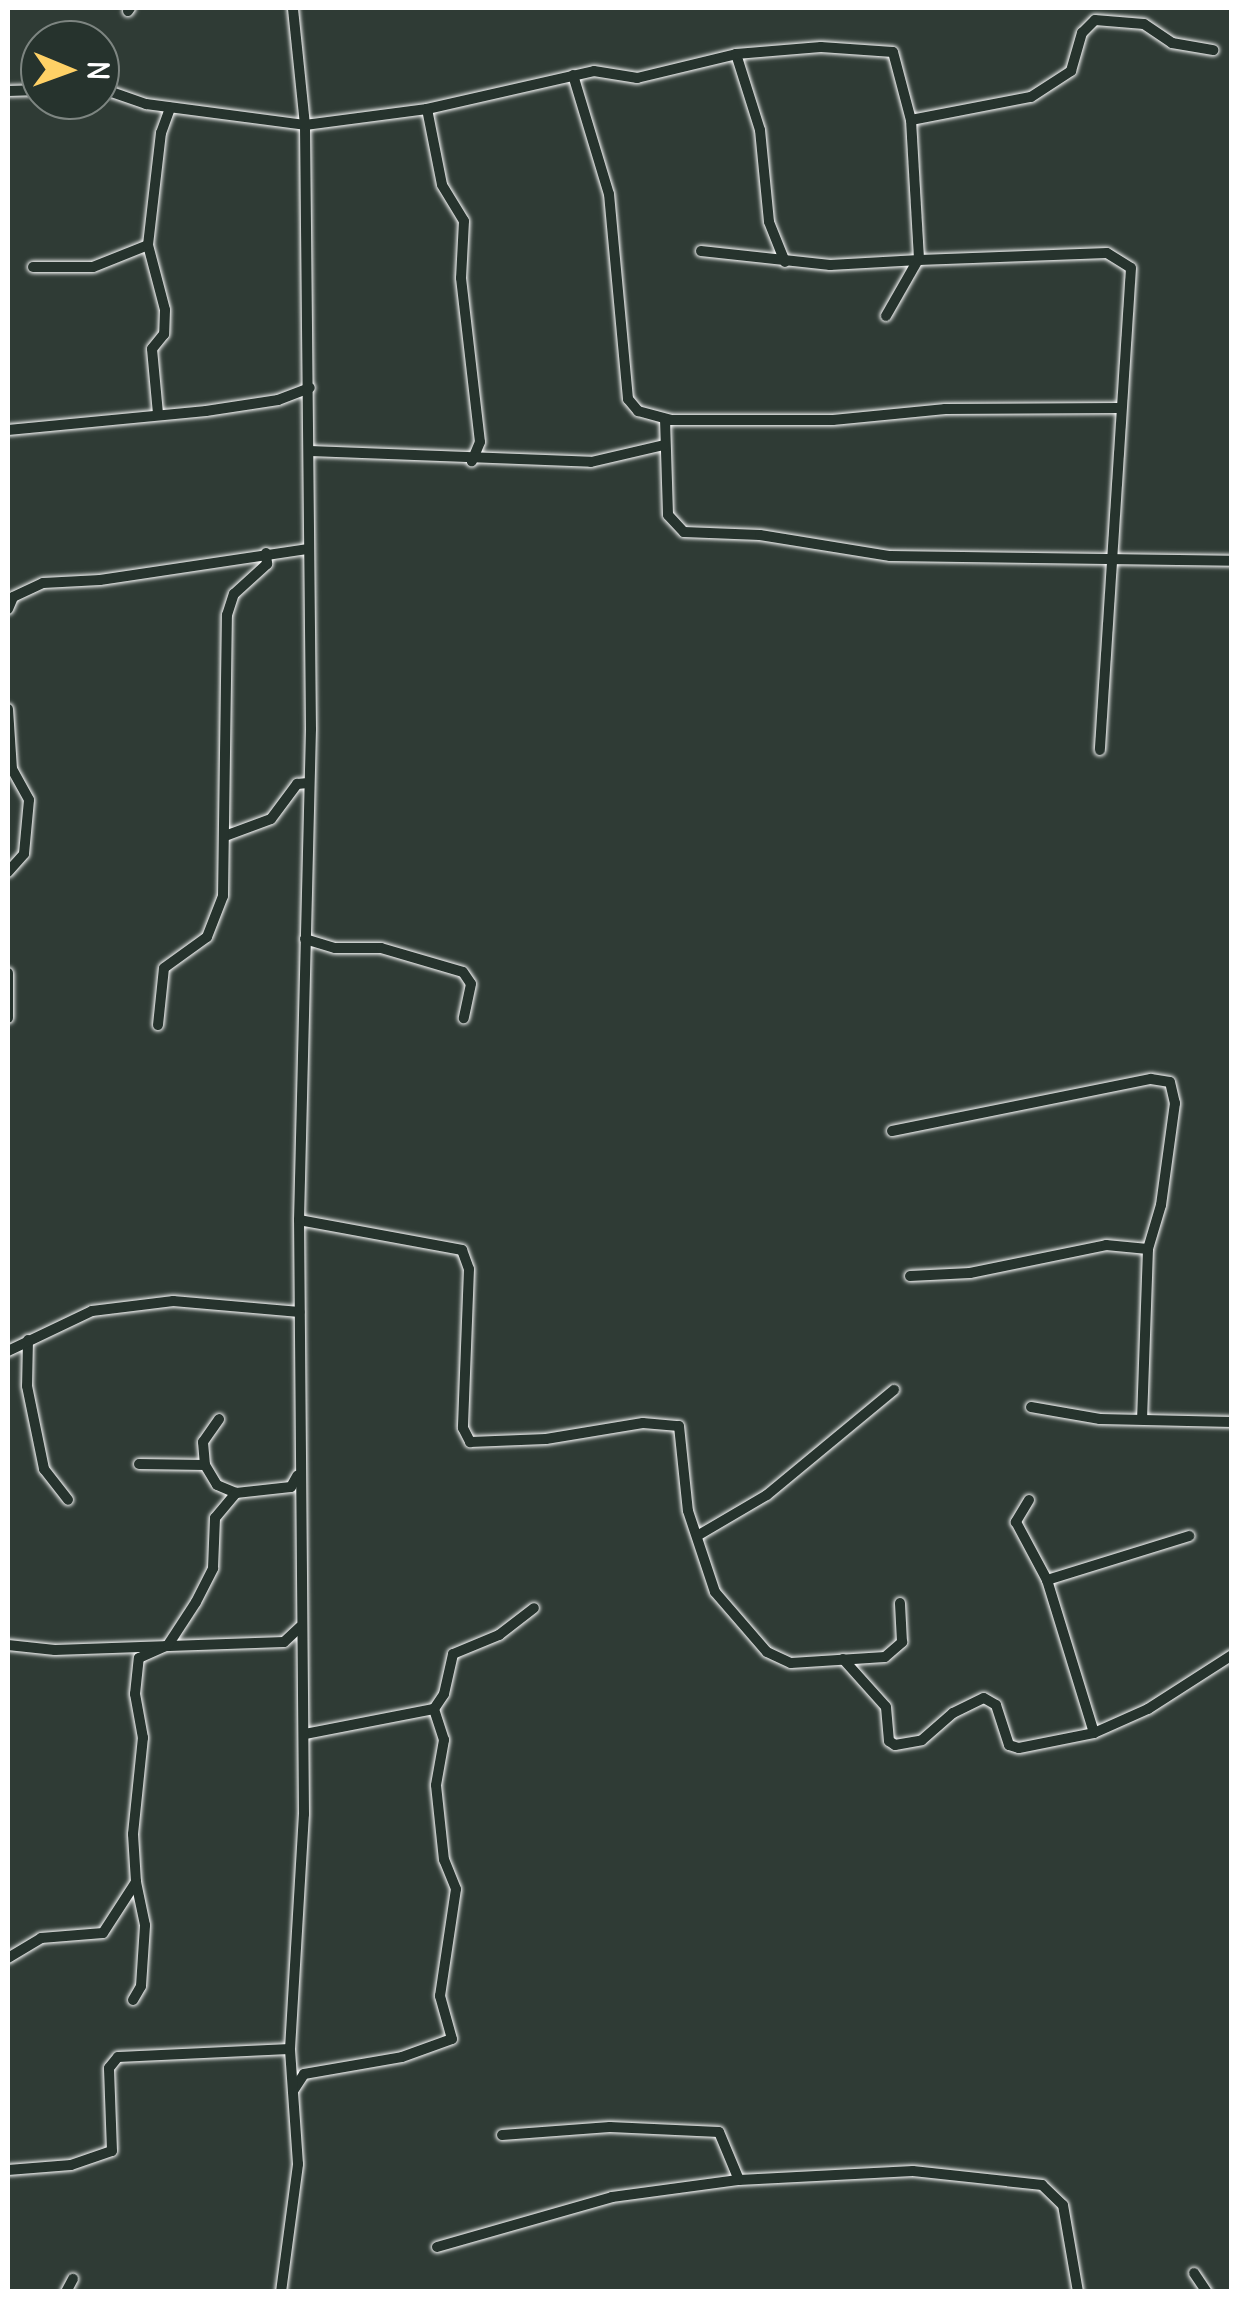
<!DOCTYPE html>
<html>
<head>
<meta charset="utf-8">
<style>
  body { margin:0 }
  #map { position:relative; width:1239px; height:2299px; overflow:hidden; background:#2f3b35; font-family:Delius,sans-serif }
  div>[style] { position:absolute }
  .roads { filter:drop-shadow(0 0 2px #fff) drop-shadow(0 0 2px #fff) }
  .street>* { height:10px; margin:-5px; padding:0 5px; transform-origin:5px; border-radius:5px; background:#26332d }
  span { translate:-50% -50%; white-space:nowrap; text-align:center; line-height:1.15; -webkit-text-stroke:10px #26332d; paint-order:stroke }
  .frame { position:absolute; inset:0; border:10px solid #fff; pointer-events:none }
  .north { position:absolute; left:20px; top:20px; width:100px; height:100px; box-sizing:border-box; background:#26332d; border:2px solid #7d8581; border-radius:50%; rotate:91deg; font-size:28px; font-weight:700; line-height:40px; text-align:center; color:#fff }
  .north::after { content:''; display:block; margin:auto; width:35px; height:45px; background:#ffd166; clip-path:polygon(50% 0,100% 100%,50% 72%,0 100%) }
</style>
</head>
<body>
<div id="map">
  <div class="roads">
    <div class="street">
      <i style="left:128px;top:11px;width:4px;rotate:-56deg"></i>
      <i style="left:736px;top:54px;width:80px;rotate:72.5deg"></i>
      <i style="left:760px;top:130px;width:92px;rotate:84.4deg"></i>
      <i style="left:769px;top:222px;width:43px;rotate:68.2deg"></i>
      <i style="left:573px;top:75px;width:124px;rotate:73.2deg"></i>
      <i style="left:609px;top:194px;width:206px;rotate:84.7deg"></i>
      <i style="left:628px;top:399px;width:16px;rotate:50deg"></i>
      <i style="left:638px;top:411px;width:35px;rotate:15deg"></i>
      <i style="left:672px;top:420px;width:161px"></i>
      <i style="left:833px;top:420px;width:113px;rotate:-5.6deg"></i>
      <i style="left:945px;top:409px;width:174px;rotate:-0.3deg"></i>
      <i style="left:100px;top:88px;width:49px;rotate:19.2deg"></i>
      <i style="left:146px;top:104px;width:160px;rotate:7.5deg"></i>
      <i style="left:305px;top:125px;width:123px;rotate:-7.5deg"></i>
      <i style="left:427px;top:109px;width:171px;rotate:-12.8deg"></i>
      <i style="left:594px;top:71px;width:44px;rotate:9.2deg"></i>
      <i style="left:637px;top:78px;width:102px;rotate:-13.6deg"></i>
      <i style="left:736px;top:54px;width:85px;rotate:-4.7deg"></i>
      <i style="left:821px;top:47px;width:72px;rotate:4deg"></i>
      <i style="left:893px;top:52px;width:70px;rotate:75.2deg"></i>
      <i style="left:911px;top:120px;width:140px;rotate:86.7deg"></i>
      <i style="left:919px;top:260px;width:188px;rotate:-2.1deg"></i>
      <i style="left:1107px;top:253px;width:28px;rotate:32deg"></i>
      <i style="left:1131px;top:268px;width:483px;rotate:93.7deg"></i>
      <i style="left:8px;top:91px;width:32px;rotate:-2deg"></i>
      <i style="left:427px;top:109px;width:77px;rotate:78.8deg"></i>
      <i style="left:442px;top:185px;width:42px;rotate:58.6deg"></i>
      <i style="left:464px;top:221px;width:57px;rotate:93deg"></i>
      <i style="left:461px;top:278px;width:165px;rotate:83.4deg"></i>
      <i style="left:480px;top:442px;width:21px;rotate:113deg"></i>
      <i style="left:911px;top:120px;width:122px;rotate:-10.9deg"></i>
      <i style="left:1031px;top:97px;width:48px;rotate:-33deg"></i>
      <i style="left:1071px;top:71px;width:40px;rotate:-74deg"></i>
      <i style="left:1082px;top:33px;width:18px;rotate:-45deg"></i>
      <i style="left:1095px;top:20px;width:49px;rotate:4.7deg"></i>
      <i style="left:1144px;top:24px;width:34px;rotate:34deg"></i>
      <i style="left:1172px;top:43px;width:42px;rotate:9.7deg"></i>
      <i style="left:148px;top:245px;width:67px;rotate:75.3deg"></i>
      <i style="left:165px;top:310px;width:24px;rotate:92deg"></i>
      <i style="left:164px;top:334px;width:19px;rotate:129deg"></i>
      <i style="left:152px;top:349px;width:65px;rotate:84.7deg"></i>
      <i style="left:701px;top:251px;width:130px;rotate:6.2deg"></i>
      <i style="left:830px;top:265px;width:89px;rotate:-3.2deg"></i>
      <i style="left:33px;top:267px;width:60px"></i>
      <i style="left:93px;top:267px;width:59px;rotate:-21.8deg"></i>
      <i style="left:148px;top:245px;width:113px;rotate:-83.4deg"></i>
      <i style="left:161px;top:133px;width:27px;rotate:-70deg"></i>
      <i style="left:886px;top:316px;width:64px;rotate:-60.3deg"></i>
      <i style="left:665px;top:419px;width:96px;rotate:88.2deg"></i>
      <i style="left:668px;top:515px;width:23px;rotate:47deg"></i>
      <i style="left:684px;top:532px;width:76px;rotate:2.3deg"></i>
      <i style="left:760px;top:535px;width:132px;rotate:9.2deg"></i>
      <i style="left:890px;top:556px;width:342px;rotate:0.8deg"></i>
      <i style="left:8px;top:430px;width:199px;rotate:-5.5deg"></i>
      <i style="left:206px;top:411px;width:73px;rotate:-8.7deg"></i>
      <i style="left:278px;top:400px;width:34px;rotate:-21deg"></i>
      <i style="left:310px;top:451px;width:281px;rotate:2.2deg"></i>
      <i style="left:591px;top:462px;width:75px;rotate:-13.1deg"></i>
      <i style="left:8px;top:609px;width:13px;rotate:-67deg"></i>
      <i style="left:13px;top:597px;width:33px;rotate:-25deg"></i>
      <i style="left:43px;top:583px;width:57px;rotate:-3deg"></i>
      <i style="left:100px;top:580px;width:209px;rotate:-8.5deg"></i>
      <i style="left:8px;top:709px;width:60px;rotate:86.2deg"></i>
      <i style="left:12px;top:769px;width:35px;rotate:61deg"></i>
      <i style="left:29px;top:800px;width:54px;rotate:95.3deg"></i>
      <i style="left:24px;top:854px;width:24px;rotate:132deg"></i>
      <i style="left:225px;top:836px;width:49px;rotate:-20.3deg"></i>
      <i style="left:271px;top:819px;width:44px;rotate:-53.4deg"></i>
      <i style="left:297px;top:784px;width:11px;rotate:-5deg"></i>
      <i style="left:305px;top:939px;width:31px;rotate:17deg"></i>
      <i style="left:335px;top:948px;width:46px"></i>
      <i style="left:381px;top:948px;width:85px;rotate:16.3deg"></i>
      <i style="left:463px;top:972px;width:14px;rotate:56deg"></i>
      <i style="left:471px;top:984px;width:35px;rotate:102deg"></i>
      <i style="left:8px;top:973px;width:45px;rotate:90deg"></i>
      <i style="left:158px;top:1025px;width:57px;rotate:-84deg"></i>
      <i style="left:164px;top:968px;width:53px;rotate:-35.8deg"></i>
      <i style="left:207px;top:937px;width:44px;rotate:-68.7deg"></i>
      <i style="left:223px;top:896px;width:281px;rotate:-89.2deg"></i>
      <i style="left:227px;top:615px;width:22px;rotate:-72deg"></i>
      <i style="left:234px;top:594px;width:45px;rotate:-42.3deg"></i>
      <i style="left:267px;top:564px;width:11px;rotate:-95deg"></i>
      <i style="left:892px;top:1131px;width:264px;rotate:-11.4deg"></i>
      <i style="left:1151px;top:1079px;width:19px;rotate:9deg"></i>
      <i style="left:1170px;top:1082px;width:22px;rotate:77deg"></i>
      <i style="left:1175px;top:1103px;width:103px;rotate:97.8deg"></i>
      <i style="left:1161px;top:1205px;width:46px;rotate:106.5deg"></i>
      <i style="left:1148px;top:1249px;width:169px;rotate:92deg"></i>
      <i style="left:299px;top:1220px;width:166px;rotate:10.4deg"></i>
      <i style="left:462px;top:1250px;width:20px;rotate:70deg"></i>
      <i style="left:469px;top:1269px;width:159px;rotate:92.2deg"></i>
      <i style="left:463px;top:1428px;width:16px;rotate:63deg"></i>
      <i style="left:470px;top:1442px;width:76px;rotate:-2.3deg"></i>
      <i style="left:546px;top:1439px;width:98px;rotate:-9.4deg"></i>
      <i style="left:643px;top:1423px;width:36px;rotate:5deg"></i>
      <i style="left:679px;top:1426px;width:85px;rotate:84deg"></i>
      <i style="left:688px;top:1511px;width:85px;rotate:71.6deg"></i>
      <i style="left:715px;top:1592px;width:79px;rotate:49.1deg"></i>
      <i style="left:767px;top:1652px;width:26px;rotate:25deg"></i>
      <i style="left:791px;top:1663px;width:94px;rotate:-3.7deg"></i>
      <i style="left:885px;top:1657px;width:23px;rotate:-41deg"></i>
      <i style="left:902px;top:1642px;width:39px;rotate:-93deg"></i>
      <i style="left:910px;top:1276px;width:60px;rotate:-2.9deg"></i>
      <i style="left:970px;top:1273px;width:139px;rotate:-11.6deg"></i>
      <i style="left:1106px;top:1245px;width:42px;rotate:5.4deg"></i>
      <i style="left:28px;top:1340px;width:46px;rotate:91.2deg"></i>
      <i style="left:27px;top:1386px;width:85px;rotate:78.4deg"></i>
      <i style="left:44px;top:1469px;width:39px;rotate:52deg"></i>
      <i style="left:8px;top:1351px;width:93px;rotate:-25.5deg"></i>
      <i style="left:92px;top:1311px;width:82px;rotate:-7deg"></i>
      <i style="left:173px;top:1301px;width:127px;rotate:5deg"></i>
      <i style="left:1031px;top:1407px;width:70px;rotate:9.9deg"></i>
      <i style="left:1100px;top:1419px;width:132px;rotate:1.3deg"></i>
      <i style="left:139px;top:1464px;width:66px;rotate:0.9deg"></i>
      <i style="left:205px;top:1465px;width:23px;rotate:59deg"></i>
      <i style="left:217px;top:1485px;width:21px;rotate:23deg"></i>
      <i style="left:236px;top:1493px;width:55px;rotate:-6.2deg"></i>
      <i style="left:291px;top:1487px;width:13px;rotate:-61deg"></i>
      <i style="left:205px;top:1465px;width:23px;rotate:-95deg"></i>
      <i style="left:203px;top:1442px;width:28px;rotate:-55deg"></i>
      <i style="left:1029px;top:1500px;width:26px;rotate:121deg"></i>
      <i style="left:1016px;top:1522px;width:66px;rotate:61.9deg"></i>
      <i style="left:1047px;top:1580px;width:160px;rotate:72.9deg"></i>
      <i style="left:1094px;top:1733px;width:59px;rotate:-24deg"></i>
      <i style="left:1148px;top:1709px;width:100px;rotate:-32.7deg"></i>
      <i style="left:697px;top:1536px;width:81px;rotate:-30.4deg"></i>
      <i style="left:767px;top:1495px;width:165px;rotate:-39.6deg"></i>
      <i style="left:1047px;top:1580px;width:149px;rotate:-17.2deg"></i>
      <i style="left:8px;top:1645px;width:47px;rotate:6.1deg"></i>
      <i style="left:55px;top:1650px;width:229px;rotate:-2deg"></i>
      <i style="left:284px;top:1642px;width:22px;rotate:-43deg"></i>
      <i style="left:843px;top:1659px;width:64px;rotate:48.1deg"></i>
      <i style="left:886px;top:1707px;width:34px;rotate:85deg"></i>
      <i style="left:889px;top:1741px;width:7px;rotate:34deg"></i>
      <i style="left:895px;top:1745px;width:27px;rotate:-10deg"></i>
      <i style="left:922px;top:1740px;width:41px;rotate:-41.1deg"></i>
      <i style="left:953px;top:1713px;width:34px;rotate:-26deg"></i>
      <i style="left:984px;top:1698px;width:14px;rotate:30deg"></i>
      <i style="left:996px;top:1705px;width:42px;rotate:72deg"></i>
      <i style="left:1009px;top:1745px;width:10px;rotate:17deg"></i>
      <i style="left:1019px;top:1748px;width:76px;rotate:-11.3deg"></i>
      <i style="left:305px;top:1734px;width:131px;rotate:-11deg"></i>
      <i style="left:434px;top:1709px;width:18px;rotate:-56deg"></i>
      <i style="left:444px;top:1694px;width:41px;rotate:-77.3deg"></i>
      <i style="left:453px;top:1654px;width:50px;rotate:-22.4deg"></i>
      <i style="left:499px;top:1635px;width:44px;rotate:-37.6deg"></i>
      <i style="left:8px;top:1958px;width:39px;rotate:-31deg"></i>
      <i style="left:41px;top:1938px;width:62px;rotate:-4.6deg"></i>
      <i style="left:103px;top:1933px;width:61px;rotate:-57.1deg"></i>
      <i style="left:136px;top:1882px;width:48px;rotate:-93.6deg"></i>
      <i style="left:133px;top:1834px;width:97px;rotate:-84.1deg"></i>
      <i style="left:143px;top:1738px;width:45px;rotate:-100.3deg"></i>
      <i style="left:135px;top:1694px;width:36px;rotate:-84deg"></i>
      <i style="left:139px;top:1658px;width:32px;rotate:-24deg"></i>
      <i style="left:168px;top:1645px;width:51px;rotate:-56.9deg"></i>
      <i style="left:196px;top:1602px;width:38px;rotate:-63deg"></i>
      <i style="left:213px;top:1568px;width:50px;rotate:-87.7deg"></i>
      <i style="left:215px;top:1518px;width:33px;rotate:-50deg"></i>
      <i style="left:133px;top:2000px;width:16px;rotate:-60deg"></i>
      <i style="left:141px;top:1986px;width:61px;rotate:-86.2deg"></i>
      <i style="left:145px;top:1925px;width:44px;rotate:-101.8deg"></i>
      <i style="left:293px;top:2091px;width:20px;rotate:-57deg"></i>
      <i style="left:304px;top:2074px;width:99px;rotate:-9.8deg"></i>
      <i style="left:402px;top:2057px;width:53px;rotate:-19.8deg"></i>
      <i style="left:452px;top:2039px;width:45px;rotate:-105.6deg"></i>
      <i style="left:440px;top:1996px;width:108px;rotate:-81.5deg"></i>
      <i style="left:456px;top:1889px;width:31px;rotate:-112deg"></i>
      <i style="left:444px;top:1860px;width:75px;rotate:-96.1deg"></i>
      <i style="left:436px;top:1785px;width:46px;rotate:-79.9deg"></i>
      <i style="left:444px;top:1740px;width:33px;rotate:-108deg"></i>
      <i style="left:502px;top:2135px;width:108px;rotate:-4.2deg"></i>
      <i style="left:610px;top:2127px;width:109px;rotate:2.6deg"></i>
      <i style="left:719px;top:2132px;width:52px;rotate:67.4deg"></i>
      <i style="left:739px;top:2180px;width:174px;rotate:-3deg"></i>
      <i style="left:913px;top:2171px;width:130px;rotate:6.2deg"></i>
      <i style="left:1042px;top:2185px;width:29px;rotate:44deg"></i>
      <i style="left:1063px;top:2205px;width:88px;rotate:80.2deg"></i>
      <i style="left:8px;top:2170px;width:63px;rotate:-4.5deg"></i>
      <i style="left:71px;top:2165px;width:43px;rotate:-18.9deg"></i>
      <i style="left:112px;top:2151px;width:83px;rotate:-92.1deg"></i>
      <i style="left:109px;top:2068px;width:14px;rotate:-51deg"></i>
      <i style="left:118px;top:2057px;width:172px;rotate:-2.7deg"></i>
      <i style="left:437px;top:2247px;width:182px;rotate:-15.9deg"></i>
      <i style="left:612px;top:2197px;width:127px;rotate:-7.7deg"></i>
      <i style="left:1194px;top:2273px;width:23px;rotate:56deg"></i>
      <i style="left:66px;top:2292px;width:15px;rotate:-62deg"></i>
      <i style="left:281px;top:2292px;width:129px;rotate:-82.4deg"></i>
      <i style="left:298px;top:2164px;width:115px;rotate:-94deg"></i>
      <i style="left:290px;top:2049px;width:235px;rotate:-86.6deg"></i>
      <i style="left:304px;top:1814px;width:594px;rotate:-90.48deg"></i>
      <i style="left:299px;top:1220px;width:491px;rotate:-88.6deg"></i>
      <i style="left:311px;top:729px;width:604px;rotate:-90.57deg"></i>
      <i style="left:305px;top:125px;width:118px;rotate:-95.9deg"></i>
    </div>
  </div>
  <div class="frame"></div>
  <div class="north">N</div>
</div>
</body>
</html>
